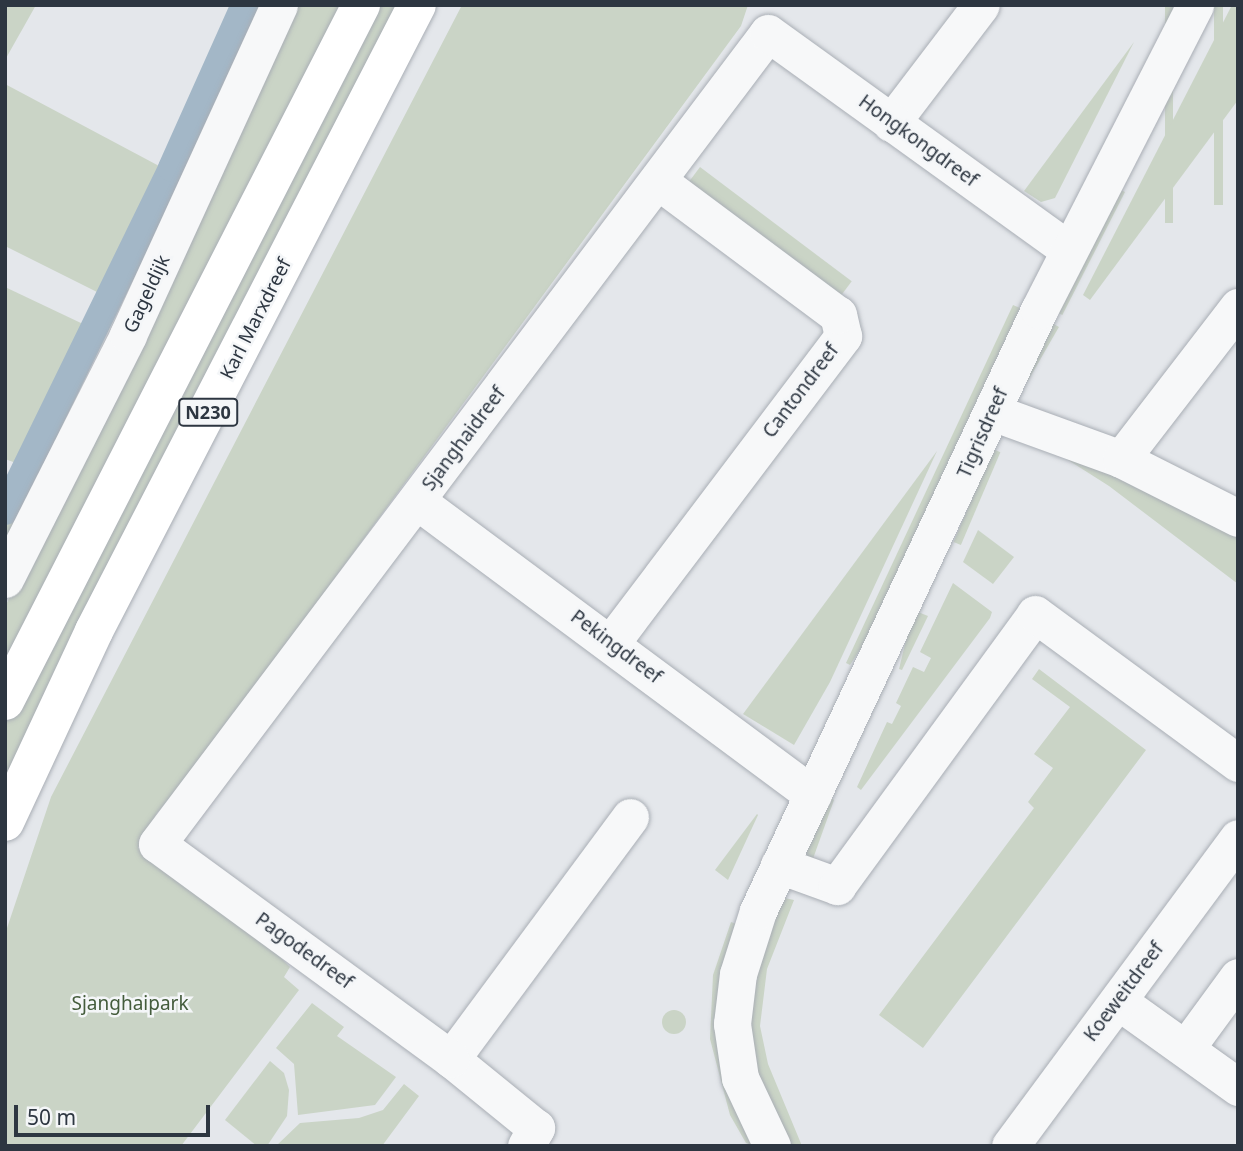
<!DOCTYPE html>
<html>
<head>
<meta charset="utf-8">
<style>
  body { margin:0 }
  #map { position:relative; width:1243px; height:1151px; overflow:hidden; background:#e4e7eb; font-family:"Noto Sans",sans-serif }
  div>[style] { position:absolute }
  .green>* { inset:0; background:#cad4c6; transform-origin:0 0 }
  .round { border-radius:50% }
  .canal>* { height:28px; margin:-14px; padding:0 14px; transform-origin:14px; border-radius:14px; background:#a3b7c7 }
  .roads { filter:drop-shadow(0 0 2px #a9aeb5) drop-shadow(0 0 2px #a9aeb5) }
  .minor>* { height:37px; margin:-18.5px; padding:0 18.5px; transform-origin:18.5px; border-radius:18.5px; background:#f7f8f9 }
  .highway>* { height:38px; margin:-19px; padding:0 19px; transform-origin:19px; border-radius:19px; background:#fff }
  span { translate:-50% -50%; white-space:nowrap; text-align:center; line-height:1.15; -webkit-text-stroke:5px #f4f6f8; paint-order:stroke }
  .shield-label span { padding:2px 5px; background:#f4f6f8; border:2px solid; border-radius:5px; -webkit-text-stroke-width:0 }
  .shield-label { font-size:18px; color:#2d3641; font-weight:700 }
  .street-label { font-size:19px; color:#2d3641 }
  .park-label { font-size:19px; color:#445c3c }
  .frame { position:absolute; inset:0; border:7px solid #2d3641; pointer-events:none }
  .scale { position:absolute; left:14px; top:1105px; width:196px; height:32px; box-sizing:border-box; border:4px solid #2d3641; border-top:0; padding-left:9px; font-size:21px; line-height:24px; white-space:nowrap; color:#2d3641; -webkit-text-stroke:5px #f4f6f8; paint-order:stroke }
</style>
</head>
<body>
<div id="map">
  <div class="green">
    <i style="clip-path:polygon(5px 5px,36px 5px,5px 60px)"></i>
    <i style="clip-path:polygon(290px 5px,342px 5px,5px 663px,5px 607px)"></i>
    <i style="clip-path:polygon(368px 5px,399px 5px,5px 781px,5px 726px,33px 650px)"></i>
    <i style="clip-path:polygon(462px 5px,748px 5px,741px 26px,198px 764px,157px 813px,138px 848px,260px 937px,290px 967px,284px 977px,299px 990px,181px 1146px,5px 1146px,5px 934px,51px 797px)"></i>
    <i style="left:1165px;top:5px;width:8px;height:218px"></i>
    <i style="left:1214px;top:5px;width:9px;height:200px"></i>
    <i style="clip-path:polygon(1232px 5px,1238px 5px,1238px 100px,1090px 300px,1083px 295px)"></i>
    <i style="clip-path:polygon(1134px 42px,1055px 198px,1041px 202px,1024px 191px)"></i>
    <i style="clip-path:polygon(5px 84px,176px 175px,113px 300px,5px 246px)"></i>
    <i style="left:700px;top:167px;width:190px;height:24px;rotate:37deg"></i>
    <i style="left:1117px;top:188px;width:9px;height:138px;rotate:27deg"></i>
    <i style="clip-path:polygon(5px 287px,102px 333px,35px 470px,5px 459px)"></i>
    <i style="clip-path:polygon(1013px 305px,1020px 308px,863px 645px,850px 665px,846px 663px)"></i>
    <i style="left:1052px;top:323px;width:8px;height:62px;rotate:30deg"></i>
    <i style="clip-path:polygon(1059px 448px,1238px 534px,1238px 584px,1109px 486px,1057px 453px)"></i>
    <i style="left:993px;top:449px;width:8px;height:101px;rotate:23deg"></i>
    <i style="clip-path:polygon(937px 451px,830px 682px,794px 745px,743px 714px)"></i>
    <i style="clip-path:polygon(5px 474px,48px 495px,5px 579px)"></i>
    <i style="clip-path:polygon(978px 530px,1014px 557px,993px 584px,963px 562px)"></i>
    <i style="clip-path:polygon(953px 583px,992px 612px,990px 618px,861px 790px,857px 787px,887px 722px,892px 724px,901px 706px,896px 703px,913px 667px,924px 672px,931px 658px,920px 652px)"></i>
    <i style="clip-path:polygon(918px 612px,928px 616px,902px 670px,899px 669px,907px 636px)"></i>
    <i style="clip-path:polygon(1039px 669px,1146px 750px,923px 1048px,879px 1015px,1034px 808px,1028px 802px,1053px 768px,1034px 754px,1070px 707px,1032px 679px)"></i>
    <i style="clip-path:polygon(829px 796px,834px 800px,810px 867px,802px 860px)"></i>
    <i style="clip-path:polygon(757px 814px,758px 815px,728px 880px,715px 870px)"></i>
    <i style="clip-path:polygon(780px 897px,794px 900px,767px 969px,760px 1026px,768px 1064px,802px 1146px,788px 1146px,762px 1102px,747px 1002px)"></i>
    <i style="clip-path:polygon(731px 922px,742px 926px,732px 1100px,755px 1146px,746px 1143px,730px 1115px,710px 1039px,713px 975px)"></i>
    <i style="clip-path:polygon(312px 1003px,344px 1027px,337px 1036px,396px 1077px,375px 1105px,298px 1115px,294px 1064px,276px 1048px)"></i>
    <i class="round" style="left:662px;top:1010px;width:24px;height:24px"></i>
    <i style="clip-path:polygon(270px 1061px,284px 1073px,289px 1090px,287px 1116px,267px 1146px,257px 1146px,225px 1120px)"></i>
    <i style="clip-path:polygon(404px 1084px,419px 1096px,382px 1146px,276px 1146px,300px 1123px,359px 1118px,383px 1110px)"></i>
  </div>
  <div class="canal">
    <i style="left:5px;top:511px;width:381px;rotate:-64deg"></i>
    <i style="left:172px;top:168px;width:179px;rotate:-65.9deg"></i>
  </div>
  <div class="roads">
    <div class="minor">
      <i style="left:891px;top:123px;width:148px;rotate:-52.7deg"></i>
      <i style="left:992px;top:412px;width:137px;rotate:20deg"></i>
      <i style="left:1121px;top:459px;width:131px;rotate:26.8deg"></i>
      <i style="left:1121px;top:459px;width:192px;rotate:-52.4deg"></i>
      <i style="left:417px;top:501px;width:493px;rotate:36.6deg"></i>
      <i style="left:5px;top:579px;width:273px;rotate:-63.2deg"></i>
      <i style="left:128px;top:335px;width:363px;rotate:-65.4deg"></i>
      <i style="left:611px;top:643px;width:385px;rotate:-52.9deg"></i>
      <i style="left:843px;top:336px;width:22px;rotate:-103deg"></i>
      <i style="left:838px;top:315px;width:224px;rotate:-143.3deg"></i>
      <i style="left:779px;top:865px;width:62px;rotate:19.9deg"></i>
      <i style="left:837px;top:886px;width:336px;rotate:-53.9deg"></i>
      <i style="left:1035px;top:614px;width:252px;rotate:36.3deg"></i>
      <i style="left:1118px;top:1001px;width:148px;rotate:35.6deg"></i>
      <i style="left:1186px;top:1048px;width:88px;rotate:-53.8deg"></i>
      <i style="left:451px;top:1059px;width:301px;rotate:-53.5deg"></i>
      <i style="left:526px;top:1146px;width:21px;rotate:-61deg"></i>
      <i style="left:536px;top:1128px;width:109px;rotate:-140.9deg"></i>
      <i style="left:451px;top:1059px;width:364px;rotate:-143.8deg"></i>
      <i style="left:157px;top:844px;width:1015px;rotate:-53.01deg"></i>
      <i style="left:768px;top:33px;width:370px;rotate:35.8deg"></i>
      <i style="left:772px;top:1146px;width:75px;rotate:-115.2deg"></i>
      <i style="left:740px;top:1078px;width:55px;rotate:-98.4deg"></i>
      <i style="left:732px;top:1024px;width:50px;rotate:-83.2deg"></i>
      <i style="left:738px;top:974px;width:66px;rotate:-72.4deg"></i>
      <i style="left:758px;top:911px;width:663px;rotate:-64.94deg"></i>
      <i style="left:1039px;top:310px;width:343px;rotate:-62.9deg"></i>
      <i style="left:1010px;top:1146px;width:383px;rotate:-53.5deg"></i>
    </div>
    <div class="highway">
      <i style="left:5px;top:701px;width:782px;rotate:-62.91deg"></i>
      <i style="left:5px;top:822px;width:211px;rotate:-65deg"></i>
      <i style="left:94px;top:631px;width:704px;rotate:-62.71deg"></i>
    </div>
  </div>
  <div class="shield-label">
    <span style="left:208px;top:412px">N230</span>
  </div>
  <div class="street-label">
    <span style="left:918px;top:141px;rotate:36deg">Hongkongdreef</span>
    <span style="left:147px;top:294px;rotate:-65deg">Gageldijk</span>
    <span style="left:256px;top:319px;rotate:-63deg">Karl Marxdreef</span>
    <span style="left:801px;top:391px;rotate:-53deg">Cantondreef</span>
    <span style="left:983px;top:433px;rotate:-66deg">Tigrisdreef</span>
    <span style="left:464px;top:439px;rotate:-53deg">Sjanghaidreef</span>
    <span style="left:616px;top:647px;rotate:37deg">Pekingdreef</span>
    <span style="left:304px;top:951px;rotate:36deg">Pagodedreef</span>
    <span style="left:1124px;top:992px;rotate:-53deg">Koeweitdreef</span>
  </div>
  <div class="park-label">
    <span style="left:130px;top:1004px">Sjanghaipark</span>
  </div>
  <div class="frame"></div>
  <div class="scale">50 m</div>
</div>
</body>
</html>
